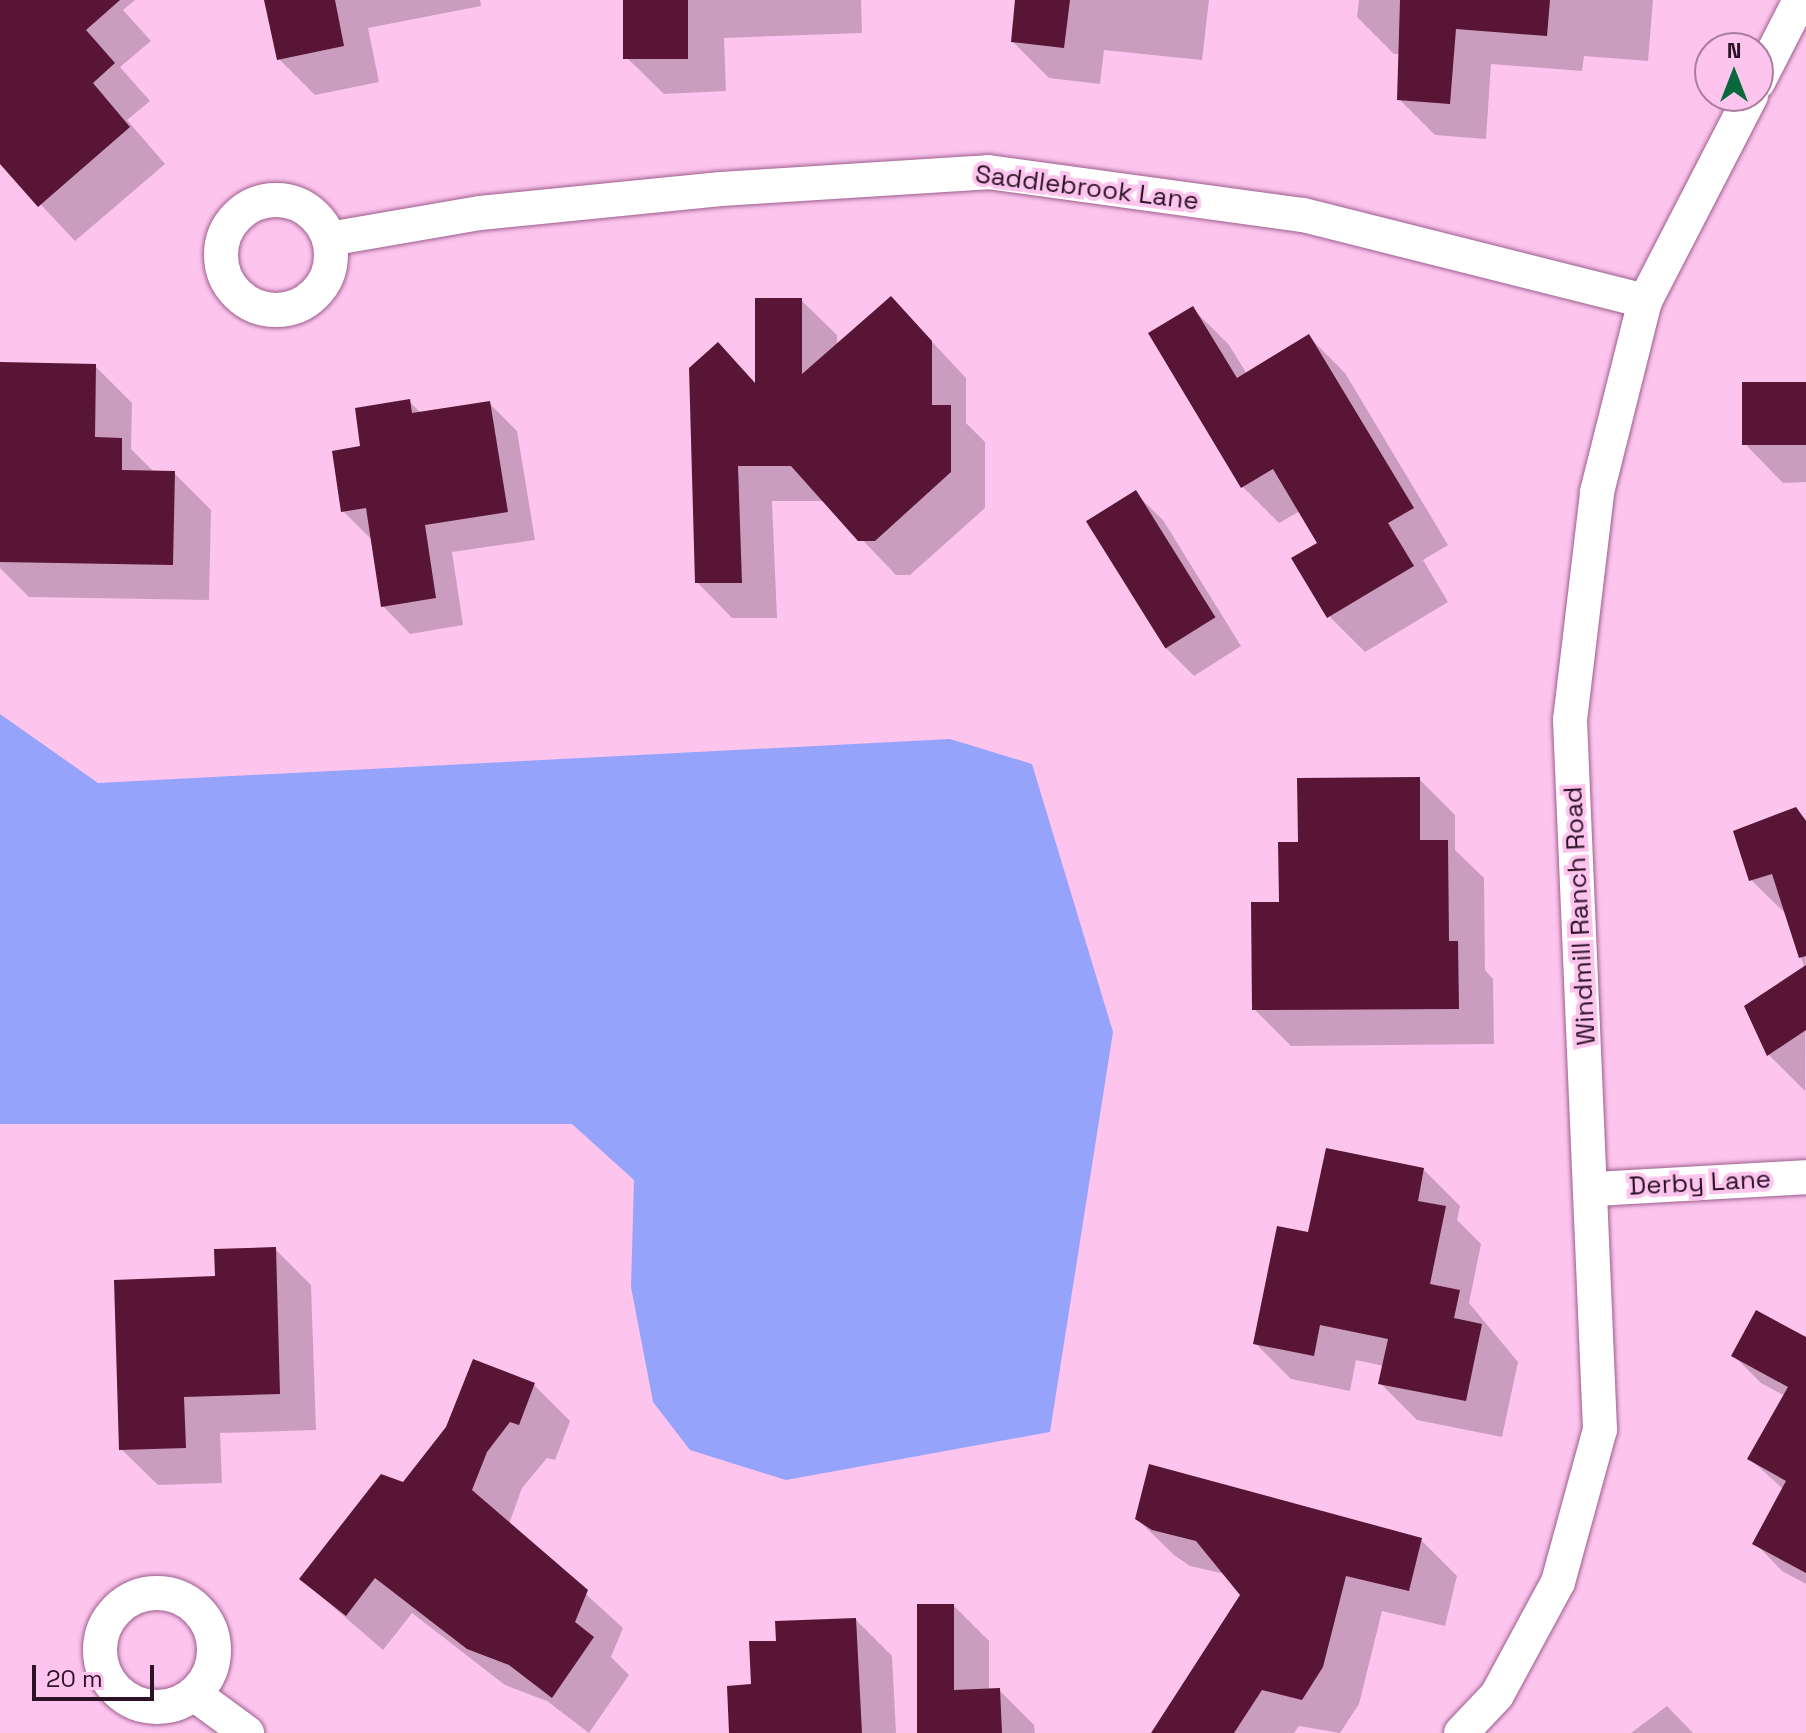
<!DOCTYPE html>
<html>
<head>
<meta charset="utf-8">
<style>
  body { margin:0 }
  #map { position:relative; width:1806px; height:1733px; overflow:hidden; background:#fdc5ee; font-family:"Space Grotesk",sans-serif }
  div>[style] { position:absolute }
  .water>* { inset:0; background:#96a3fa }
  .shadow>* { inset:0; background:#0003 }
  .building>* { inset:0; background:#581535; transform-origin:0 0 }
  .roads { filter:drop-shadow(0 0 2px #9c5e8d) drop-shadow(0 0 2px #9c5e8d) }
  .minor>* { height:34px; margin:-17px; padding:0 17px; transform-origin:17px; border-radius:17px; background:#fff }
  .minor>.ring { margin:-17px; padding:0; box-sizing:content-box; background:none; border:34px solid #fff; border-radius:50% }
  span { translate:-50% -50%; white-space:nowrap; text-align:center; line-height:1.15; -webkit-text-stroke:8px #fdc5ee; paint-order:stroke }
  .street-label { font-size:26px; color:#2b1226 }
  .north { position:absolute; left:1694px; top:32px; width:80px; height:80px; box-sizing:border-box; background:#fdc5ee; border:2px solid #a97d9e; border-radius:50%; rotate:0deg; font-size:22px; font-weight:700; line-height:32px; text-align:center; color:#2b1226 }
  .north::after { content:''; display:block; margin:auto; width:28px; height:36px; background:#09693d; clip-path:polygon(50% 0,100% 100%,50% 72%,0 100%) }
  .scale { position:absolute; left:32px; top:1665px; width:122px; height:36px; box-sizing:border-box; border:4px solid #2b1226; border-top:0; padding-left:10px; font-size:24px; line-height:28px; white-space:nowrap; color:#2b1226; -webkit-text-stroke:6px #fdc5ee; paint-order:stroke }
</style>
</head>
<body>
<div id="map">
  <div class="water">
    <i style="clip-path:polygon(0 714px,98px 783px,950px 739px,1032px 764px,1113px 1032px,1050px 1432px,786px 1480px,690px 1450px,653px 1402px,631px 1287px,634px 1180px,572px 1124px,0 1124px)"></i>
  </div>
  <div class="shadow">
    <i style="clip-path:polygon(0 0,135px 0,123px 10px,151px 41px,120px 67px,150px 101px,127px 120px,165px 164px,75px 241px,0 161px)"></i>
    <i style="clip-path:polygon(267px 0,480px 0,481px 6px,368px 28px,379px 82px,315px 95px,279px 59px)"></i>
    <i style="clip-path:polygon(625px 0,861px 0,862px 33px,724px 38px,726px 91px,664px 94px,627px 58px)"></i>
    <i style="clip-path:polygon(1017px 0,1209px 0,1202px 60px,1104px 50px,1100px 84px,1049px 78px,1013px 42px)"></i>
    <i style="clip-path:polygon(1359px 0,1653px 0,1648px 61px,1584px 56px,1582px 71px,1491px 64px,1486px 139px,1435px 135px,1399px 99px,1403px 54px,1394px 54px,1357px 17px)"></i>
    <i style="clip-path:polygon(891px 298px,966px 378px,966px 423px,985px 442px,985px 508px,910px 575px,896px 575px,825px 501px,772px 501px,777px 618px,732px 618px,697px 582px,718px 345px,757px 385px,801px 300px,837px 335px,837px 346px)"></i>
    <i style="clip-path:polygon(1193px 309px,1229px 345px,1247px 374px,1309px 337px,1345px 373px,1448px 545px,1423px 560px,1448px 602px,1365px 652px,1329px 616px,1320px 543px,1300px 511px,1279px 523px,1243px 487px,1150px 334px)"></i>
    <i style="clip-path:polygon(0 364px,95px 366px,132px 403px,131px 449px,155px 473px,174px 473px,211px 510px,209px 600px,29px 597px,0 568px)"></i>
    <i style="clip-path:polygon(1806px 384px,1806px 482px,1783px 483px,1747px 446px)"></i>
    <i style="clip-path:polygon(409px 401px,422px 414px,490px 404px,517px 431px,535px 540px,452px 552px,463px 625px,410px 634px,383px 606px,371px 539px,343px 511px,362px 447px)"></i>
    <i style="clip-path:polygon(1135px 493px,1163px 520px,1241px 646px,1194px 676px,1166px 648px)"></i>
    <i style="clip-path:polygon(1419px 779px,1455px 815px,1455px 850px,1484px 878px,1485px 970px,1493px 979px,1494px 1044px,1291px 1046px,1254px 1009px,1300px 844px)"></i>
    <i style="clip-path:polygon(1796px 809px,1806px 820px,1805px 1091px,1769px 1055px,1746px 1007px,1805px 969px,1788px 916px,1751px 880px)"></i>
    <i style="clip-path:polygon(1424px 1170px,1460px 1206px,1457px 1220px,1481px 1244px,1469px 1303px,1518px 1362px,1502px 1437px,1417px 1420px,1380px 1383px,1384px 1366px,1356px 1360px,1350px 1391px,1291px 1379px,1255px 1343px,1310px 1234px)"></i>
    <i style="clip-path:polygon(275px 1249px,311px 1285px,316px 1430px,220px 1433px,222px 1483px,158px 1485px,121px 1449px,217px 1278px)"></i>
    <i style="clip-path:polygon(1806px 1339px,1806px 1584px,1782px 1571px,1755px 1543px,1784px 1490px,1750px 1459px,1785px 1396px,1761px 1383px,1733px 1355px)"></i>
    <i style="clip-path:polygon(534px 1385px,570px 1421px,555px 1460px,547px 1458px,522px 1488px,509px 1524px,623px 1628px,611px 1657px,629px 1675px,589px 1733px,547px 1701px,505px 1685px,412px 1613px,383px 1650px,301px 1579px,403px 1485px)"></i>
    <i style="clip-path:polygon(1137px 1519px,1421px 1540px,1457px 1576px,1445px 1626px,1382px 1611px,1359px 1704px,1340px 1733px,1299px 1726px,1294px 1733px,1168px 1733px,1242px 1595px,1225px 1574px,1190px 1566px,1174px 1555px)"></i>
    <i style="clip-path:polygon(954px 1606px,989px 1641px,989px 1691px,999px 1690px,1034px 1725px,1035px 1733px,919px 1733px)"></i>
    <i style="clip-path:polygon(856px 1620px,892px 1656px,896px 1733px,731px 1733px,753px 1686px)"></i>
    <i style="clip-path:polygon(1667px 1706px,1693px 1733px,1631px 1733px)"></i>
  </div>
  <div class="building">
    <i style="clip-path:polygon(0 0,120px 0,86px 30px,115px 63px,93px 83px,130px 127px,38px 207px,0 164px)"></i>
    <i style="clip-path:polygon(264px 0,335px 0,344px 46px,277px 60px)"></i>
    <i style="left:623px;top:0;width:65px;height:59px"></i>
    <i style="clip-path:polygon(1015px 0,1070px 0,1064px 48px,1011px 42px)"></i>
    <i style="clip-path:polygon(1400px 0,1550px 0,1547px 36px,1456px 29px,1450px 104px,1397px 100px)"></i>
    <i style="clip-path:polygon(891px 296px,932px 341px,932px 405px,951px 405px,951px 472px,875px 541px,858px 541px,791px 466px,738px 466px,742px 583px,695px 583px,689px 368px,718px 342px,755px 383px,755px 298px,802px 298px,802px 374px)"></i>
    <i style="clip-path:polygon(1193px 306px,1237px 378px,1309px 334px,1414px 508px,1388px 523px,1414px 566px,1327px 618px,1291px 558px,1317px 543px,1273px 469px,1241px 488px,1148px 333px)"></i>
    <i style="clip-path:polygon(0 362px,96px 364px,95px 437px,122px 438px,122px 470px,175px 471px,173px 565px,0 562px)"></i>
    <i style="left:1806px;top:382px;width:63px;height:64px;rotate:90deg"></i>
    <i style="clip-path:polygon(410px 399px,412px 413px,490px 401px,508px 512px,425px 525px,436px 598px,381px 607px,366px 508px,341px 512px,332px 451px,360px 446px,355px 408px)"></i>
    <i style="left:1136px;top:490px;width:150px;height:59px;rotate:58deg"></i>
    <i style="clip-path:polygon(1420px 777px,1420px 840px,1448px 840px,1449px 941px,1458px 941px,1459px 1009px,1252px 1010px,1251px 902px,1279px 902px,1278px 842px,1298px 842px,1297px 778px)"></i>
    <i style="clip-path:polygon(1796px 807px,1806px 821px,1806px 956px,1799px 958px,1772px 874px,1749px 881px,1733px 831px)"></i>
    <i style="clip-path:polygon(1806px 965px,1806px 1030px,1767px 1056px,1744px 1006px)"></i>
    <i style="clip-path:polygon(1326px 1148px,1424px 1168px,1418px 1201px,1446px 1206px,1430px 1284px,1460px 1290px,1454px 1318px,1482px 1324px,1466px 1401px,1378px 1384px,1388px 1339px,1320px 1325px,1314px 1356px,1253px 1344px,1277px 1226px,1308px 1232px)"></i>
    <i style="clip-path:polygon(276px 1247px,280px 1394px,184px 1397px,186px 1448px,119px 1450px,114px 1280px,215px 1276px,214px 1249px)"></i>
    <i style="clip-path:polygon(1756px 1310px,1806px 1337px,1806px 1573px,1752px 1544px,1786px 1481px,1747px 1459px,1788px 1387px,1731px 1356px)"></i>
    <i style="clip-path:polygon(473px 1359px,535px 1383px,519px 1425px,510px 1422px,487px 1452px,472px 1490px,588px 1590px,575px 1622px,594px 1637px,552px 1698px,509px 1665px,467px 1649px,375px 1578px,346px 1616px,299px 1579px,381px 1474px,403px 1482px,446px 1427px)"></i>
    <i style="clip-path:polygon(1149px 1464px,1422px 1538px,1409px 1591px,1346px 1576px,1323px 1667px,1302px 1700px,1262px 1690px,1234px 1733px,1151px 1733px,1240px 1595px,1196px 1541px,1152px 1530px,1135px 1519px)"></i>
    <i style="clip-path:polygon(917px 1604px,954px 1604px,954px 1690px,1000px 1688px,1002px 1733px,917px 1733px)"></i>
    <i style="clip-path:polygon(856px 1618px,862px 1733px,729px 1733px,727px 1686px,751px 1684px,749px 1641px,776px 1641px,775px 1621px)"></i>
  </div>
  <div class="roads">
    <div class="minor">
      <i style="left:1758px;top:82px;width:92px;rotate:-62.9deg"></i>
      <i class="ring" style="left:221px;top:200px;width:76px;height:76px"></i>
      <i style="left:329px;top:239px;width:153px;rotate:-9.8deg"></i>
      <i style="left:480px;top:213px;width:242px;rotate:-5.7deg"></i>
      <i style="left:721px;top:189px;width:268px;rotate:-3.6deg"></i>
      <i style="left:988px;top:172px;width:318px;rotate:7.8deg"></i>
      <i style="left:1303px;top:215px;width:353px;rotate:14.1deg"></i>
      <i style="left:1594px;top:1189px;width:212px;rotate:-3.2deg"></i>
      <i class="ring" style="left:100px;top:1593px;width:80px;height:80px"></i>
      <i style="left:194px;top:1694px;width:66px;rotate:36.3deg"></i>
      <i style="left:1461px;top:1733px;width:52px;rotate:-46.5deg"></i>
      <i style="left:1497px;top:1695px;width:128px;rotate:-61.6deg"></i>
      <i style="left:1558px;top:1582px;width:158px;rotate:-74.6deg"></i>
      <i style="left:1600px;top:1430px;width:711px;rotate:-92.42deg"></i>
      <i style="left:1570px;top:720px;width:230px;rotate:-83.2deg"></i>
      <i style="left:1597px;top:492px;width:197px;rotate:-75.9deg"></i>
      <i style="left:1645px;top:301px;width:231px;rotate:-62.7deg"></i>
    </div>
  </div>
  <div class="street-label">
    <span style="left:1087px;top:188px;rotate:7deg">Saddlebrook Lane</span>
    <span style="left:1580px;top:916px;rotate:-93deg">Windmill Ranch Road</span>
    <span style="left:1700px;top:1183px;rotate:-3deg">Derby Lane</span>
  </div>
  <div class="north">N</div>
  <div class="scale">20 m</div>
</div>
</body>
</html>
